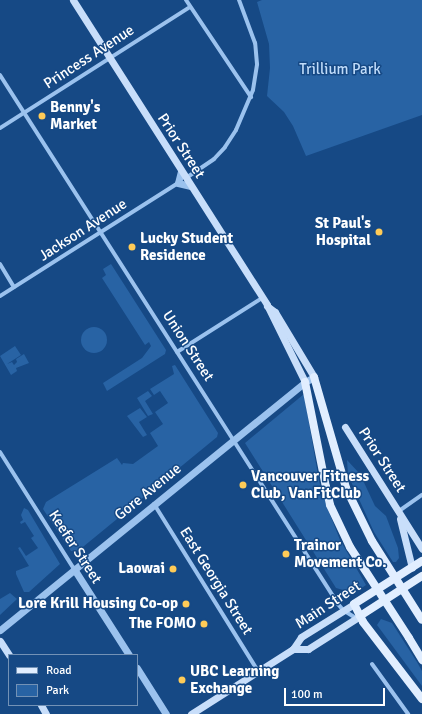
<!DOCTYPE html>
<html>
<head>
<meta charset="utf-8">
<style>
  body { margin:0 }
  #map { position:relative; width:422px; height:714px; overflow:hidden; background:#164985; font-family:Signika,sans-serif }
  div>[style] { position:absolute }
  .green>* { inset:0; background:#2863a4 }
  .round { border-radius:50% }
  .minor>* { height:4px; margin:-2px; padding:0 2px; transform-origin:2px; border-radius:2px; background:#9bc2ee }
  .tertiary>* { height:7px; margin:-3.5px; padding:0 3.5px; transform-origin:3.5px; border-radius:3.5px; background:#9bc2ee }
  .secondary>* { height:7px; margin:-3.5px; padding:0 3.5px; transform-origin:3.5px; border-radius:3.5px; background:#c8defa }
  .primary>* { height:8px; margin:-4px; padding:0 4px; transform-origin:4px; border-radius:4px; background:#e1eeff }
  .primary-bridge>* { height:8px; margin:-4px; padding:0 4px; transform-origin:4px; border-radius:4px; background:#e1eeff }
  .dots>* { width:11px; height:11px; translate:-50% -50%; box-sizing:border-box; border:2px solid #164985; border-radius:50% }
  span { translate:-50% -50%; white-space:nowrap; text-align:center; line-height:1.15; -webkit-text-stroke:3px #164985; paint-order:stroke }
  .street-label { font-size:15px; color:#fff }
  .park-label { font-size:15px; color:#c0dcfa }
  .poi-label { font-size:15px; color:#fff; font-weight:700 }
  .left { translate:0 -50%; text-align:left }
  .right { translate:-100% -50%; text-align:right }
  .legend { position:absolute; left:8px; top:654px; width:130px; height:52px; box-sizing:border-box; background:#164985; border:1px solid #7392b6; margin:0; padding:5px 7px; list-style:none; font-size:12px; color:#fff }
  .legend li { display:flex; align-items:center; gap:8px; height:20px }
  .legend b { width:20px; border:1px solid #7392b6 }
  .scale { position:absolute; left:284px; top:688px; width:101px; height:18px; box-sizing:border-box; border:2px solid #fff; border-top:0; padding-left:5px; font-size:12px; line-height:14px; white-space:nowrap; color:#fff; -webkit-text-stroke:3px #164985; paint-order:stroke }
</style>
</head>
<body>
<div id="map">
  <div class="green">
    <i style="clip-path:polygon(262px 0,422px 0,422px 115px,306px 156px,293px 126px,284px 112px,267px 96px,270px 68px,269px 44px,257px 2px)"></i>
    <i style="clip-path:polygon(111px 264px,166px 350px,165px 354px,107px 391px,103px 383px,142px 358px,151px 346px,149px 342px,145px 345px,102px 278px,106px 275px,103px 269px)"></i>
    <i class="round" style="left:81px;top:327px;width:26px;height:26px"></i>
    <i style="clip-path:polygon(15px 346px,21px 355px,7px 364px,12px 362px,14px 365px,17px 362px,16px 359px,24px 354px,29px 363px,16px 368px,17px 371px,11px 375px,0 356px)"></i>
    <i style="clip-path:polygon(175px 365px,218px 433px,217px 437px,78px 551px,71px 551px,43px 509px,46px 502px,117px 458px,122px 465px,123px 463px,133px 464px,158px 446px,150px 433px,163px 424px,155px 412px,168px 403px,160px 391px,154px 395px,150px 389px,174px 374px,172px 366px)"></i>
    <i style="clip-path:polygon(148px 391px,152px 396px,145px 401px,153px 414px,148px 416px,137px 398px)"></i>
    <i style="clip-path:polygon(304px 394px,319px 481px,329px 512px,340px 540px,366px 585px,354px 593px,336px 588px,245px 443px)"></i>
    <i style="clip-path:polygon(140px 408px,147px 417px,139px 422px,147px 435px,143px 437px,127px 416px)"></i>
    <i style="clip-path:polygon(347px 460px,360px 474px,375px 506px,386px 516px,398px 548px,399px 558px,396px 562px,393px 562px,374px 532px,348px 475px)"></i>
    <i style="clip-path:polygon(24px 508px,28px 510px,60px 564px,29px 592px,24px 592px,16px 574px,16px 571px,29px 566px,18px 548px,20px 547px,26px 556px,38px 548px,31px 538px,34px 536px,25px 522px,21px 524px,20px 522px,23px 520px,21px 515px)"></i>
    <i style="clip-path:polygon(10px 593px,17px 599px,0 615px,0 599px)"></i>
    <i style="clip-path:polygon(381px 619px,392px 623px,417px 662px,422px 671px,422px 686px,377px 625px)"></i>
  </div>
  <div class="minor">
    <i style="left:186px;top:0;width:117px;rotate:56.2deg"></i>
    <i style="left:0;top:75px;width:628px;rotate:57.42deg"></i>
    <i style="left:338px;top:604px;width:8px;rotate:50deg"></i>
    <i style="left:343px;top:610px;width:15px;rotate:32deg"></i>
    <i style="left:0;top:128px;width:225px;rotate:-32.5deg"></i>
    <i style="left:186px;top:178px;width:34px;rotate:-34deg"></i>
    <i style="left:214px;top:159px;width:16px;rotate:-47deg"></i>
    <i style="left:225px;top:147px;width:20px;rotate:-57deg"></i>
    <i style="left:236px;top:130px;width:43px;rotate:-67deg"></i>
    <i style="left:253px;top:90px;width:26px;rotate:-81deg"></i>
    <i style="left:257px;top:64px;width:21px;rotate:-95deg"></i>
    <i style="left:255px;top:43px;width:46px;rotate:-110.4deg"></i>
    <i style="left:0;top:264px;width:27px;rotate:59deg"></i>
    <i style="left:0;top:296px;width:211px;rotate:-32.4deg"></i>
    <i style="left:177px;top:352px;width:101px;rotate:-32.4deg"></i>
    <i style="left:0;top:452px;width:138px;rotate:57.7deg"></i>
    <i style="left:154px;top:504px;width:197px;rotate:58.1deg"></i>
    <i style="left:399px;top:511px;width:28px;rotate:-35deg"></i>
    <i style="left:372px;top:664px;width:62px;rotate:54.2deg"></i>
  </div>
  <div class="tertiary">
    <i style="left:181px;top:171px;width:12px;rotate:104deg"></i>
    <i style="left:178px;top:183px;width:12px;rotate:14deg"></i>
    <i style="left:74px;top:569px;width:102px;rotate:57.4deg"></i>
    <i style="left:0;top:630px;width:393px;rotate:-39.1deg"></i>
    <i style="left:305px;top:382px;width:10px;rotate:-29deg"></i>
    <i style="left:137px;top:668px;width:54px;rotate:57.8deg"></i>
  </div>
  <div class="secondary">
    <i style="left:73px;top:0;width:361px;rotate:57.5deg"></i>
    <i style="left:267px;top:305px;width:86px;rotate:63.7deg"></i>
    <i style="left:267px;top:306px;width:10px;rotate:37deg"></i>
    <i style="left:275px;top:312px;width:76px;rotate:59deg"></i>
    <i style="left:345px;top:427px;width:144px;rotate:57.7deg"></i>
    <i style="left:400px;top:519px;width:50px;rotate:76.2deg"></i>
    <i style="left:0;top:641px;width:17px;rotate:57deg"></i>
    <i style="left:293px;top:649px;width:15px"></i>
    <i style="left:308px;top:649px;width:62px;rotate:-32.4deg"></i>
    <i style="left:41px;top:705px;width:10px;rotate:61deg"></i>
    <i style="left:191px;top:714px;width:121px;rotate:-32.5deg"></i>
    <i style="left:293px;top:649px;width:14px;rotate:-56deg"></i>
    <i style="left:301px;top:637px;width:62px;rotate:-31.9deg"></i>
  </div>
  <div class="primary">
    <i style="left:314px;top:377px;width:116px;rotate:73.9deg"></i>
    <i style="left:346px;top:488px;width:59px;rotate:63.9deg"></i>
    <i style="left:305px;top:382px;width:107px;rotate:78.7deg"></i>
    <i style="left:326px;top:487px;width:18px;rotate:77deg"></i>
    <i style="left:330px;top:505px;width:47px;rotate:64.5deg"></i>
    <i style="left:422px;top:561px;width:80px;rotate:147.7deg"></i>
    <i style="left:354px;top:604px;width:20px;rotate:63deg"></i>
    <i style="left:363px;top:622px;width:97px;rotate:52.5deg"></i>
    <i style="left:360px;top:616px;width:74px;rotate:-32.8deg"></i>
    <i style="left:409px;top:638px;width:26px;rotate:59deg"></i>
  </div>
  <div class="primary-bridge">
    <i style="left:372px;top:541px;width:93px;rotate:57.7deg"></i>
    <i style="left:350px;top:547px;width:108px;rotate:57deg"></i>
  </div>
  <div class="dots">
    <i style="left:42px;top:116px;background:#ffcb57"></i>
    <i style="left:379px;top:232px;background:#ffcb57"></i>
    <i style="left:132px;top:247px;background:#ffcb57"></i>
    <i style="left:243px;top:485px;background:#ffcb57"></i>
    <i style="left:286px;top:554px;background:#ffcb57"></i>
    <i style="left:173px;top:569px;background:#ffcb57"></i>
    <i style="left:186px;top:604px;background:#ffcb57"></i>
    <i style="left:204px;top:624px;background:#ffcb57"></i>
    <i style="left:182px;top:680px;background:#ffcb57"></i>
  </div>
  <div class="street-label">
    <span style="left:89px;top:57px;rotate:-33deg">Princess Avenue</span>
    <span style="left:181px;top:146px;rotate:57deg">Prior Street</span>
    <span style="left:83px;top:230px;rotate:-33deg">Jackson Avenue</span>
    <span style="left:188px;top:346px;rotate:57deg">Union Street</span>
    <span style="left:382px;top:460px;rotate:57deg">Prior Street</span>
    <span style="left:148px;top:492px;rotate:-39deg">Gore Avenue</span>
    <span style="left:75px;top:547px;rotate:57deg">Keefer Street</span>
    <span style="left:216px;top:581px;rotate:58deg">East Georgia Street</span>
    <span style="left:328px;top:605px;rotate:-33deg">Main Street</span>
  </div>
  <div class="park-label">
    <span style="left:340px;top:70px">Trillium Park</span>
  </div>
  <div class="poi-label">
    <span class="left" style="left:50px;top:116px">Benny's<br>Market</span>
    <span class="right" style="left:371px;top:232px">St Paul's<br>Hospital</span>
    <span class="left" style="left:140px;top:247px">Lucky Student<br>Residence</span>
    <span class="left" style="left:251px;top:485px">Vancouver Fitness<br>Club, VanFitClub</span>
    <span class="left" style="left:294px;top:554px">Trainor<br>Movement Co.</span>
    <span class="right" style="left:165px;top:569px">Laowai</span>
    <span class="right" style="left:178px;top:604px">Lore Krill Housing Co-op</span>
    <span class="right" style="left:196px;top:624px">The FOMO</span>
    <span class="left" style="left:190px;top:680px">UBC Learning<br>Exchange</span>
  </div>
  <ul class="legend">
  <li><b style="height:5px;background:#e1eeff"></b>Road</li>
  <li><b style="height:11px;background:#2863a4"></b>Park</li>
  </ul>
  <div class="scale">100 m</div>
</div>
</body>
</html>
